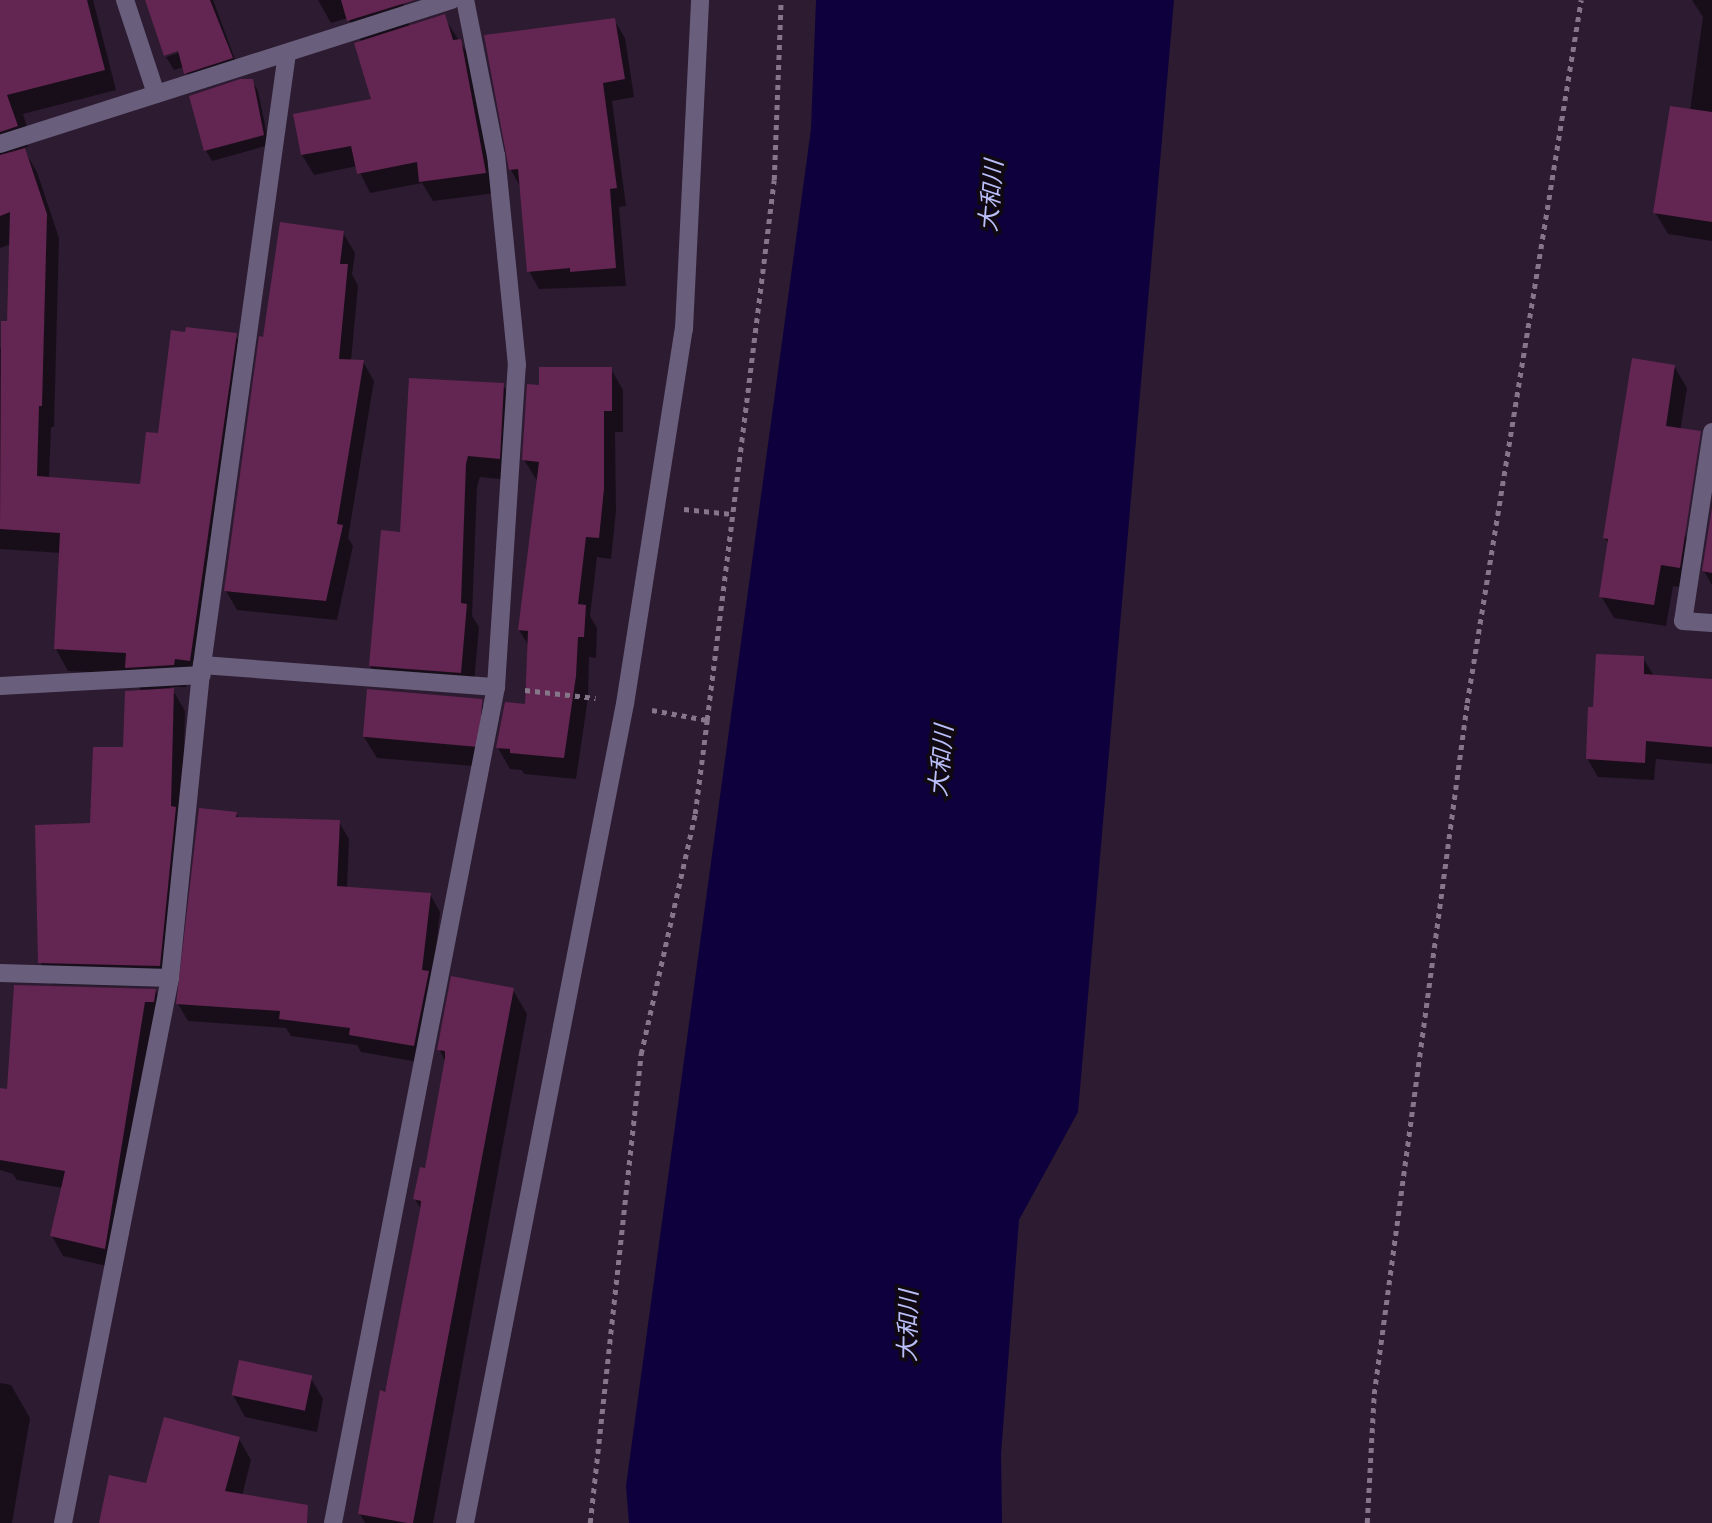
<!DOCTYPE html>
<html>
<head>
<meta charset="utf-8">
<style>
  body { margin:0 }
  #map { position:relative; width:1712px; height:1523px; overflow:hidden; background:#2d1b31; font-family:"Space Grotesk","Noto Sans JP",sans-serif }
  div>[style] { position:absolute }
  .water>* { inset:0; background:#0d003c }
  .shadow>* { inset:0; background:#0007 }
  .building>* { inset:0; background:#632551; transform-origin:0 0 }
  .path>* { height:4.5px; margin-top:-2.25px; transform-origin:0; background:repeating-linear-gradient(90deg,#857689 0 5px,transparent 0 10px) }
  .street>* { height:18px; margin:-9px; padding:0 9px; transform-origin:9px; border-radius:9px; background:#695f7d }
  span { translate:-50% -50%; white-space:nowrap; text-align:center; line-height:1.15; -webkit-text-stroke:7px #110912; paint-order:stroke }
  .water-label { font-size:24px; color:#babff9; font-style:italic }
</style>
</head>
<body>
<div id="map">
  <div class="water">
    <i style="clip-path:polygon(816px 0,1174px 0,1078px 1112px,1019px 1220px,1001px 1454px,1002px 1523px,629px 1523px,626px 1486px,811px 129px)"></i>
  </div>
  <div class="shadow">
    <i style="clip-path:polygon(0 0,93px 0,116px 90px,23px 114px,28px 130px,23px 132px,28px 147px,23px 148px,37px 172px,59px 238px,54px 427px,51px 427px,49px 478px,141px 486px,159px 435px,235px 335px,248px 357px,202px 682px,186px 680px,186px 687px,171px 687px,185px 711px,182px 821px,171px 987px,52px 984px,40px 962px,125px 749px,141px 691px,131px 674px,68px 671px,56px 649px,61px 553px,0 549px,0 349px,9px 323px,11px 244px,0 248px)"></i>
    <i style="clip-path:polygon(147px 0,213px 0,240px 73px,194px 88px,184px 67px,174px 70px,166px 57px,187px 50px,186px 46px,165px 56px)"></i>
    <i style="clip-path:polygon(318px 0,402px 0,410px 29px,445px 19px,472px 60px,496px 193px,433px 201px,422px 183px,370px 193px,357px 166px,314px 175px,302px 155px,373px 100px,362px 43px,348px 18px,331px 23px)"></i>
    <i style="clip-path:polygon(1692px 0,1712px 0,1712px 241px,1668px 234px,1655px 212px,1690px 111px,1703px 17px)"></i>
    <i style="clip-path:polygon(614px 20px,625px 38px,634px 97px,612px 101px,626px 206px,619px 207px,626px 286px,539px 289px,529px 271px,521px 188px,511px 170px)"></i>
    <i style="clip-path:polygon(252px 80px,258px 91px,269px 145px,212px 161px,206px 151px,191px 97px)"></i>
    <i style="clip-path:polygon(343px 233px,355px 253px,352px 274px,358px 286px,351px 361px,363px 362px,374px 381px,348px 538px,353px 546px,337px 620px,237px 610px,226px 591px,265px 339px)"></i>
    <i style="clip-path:polygon(1674px 366px,1687px 388px,1680px 432px,1684px 533px,1696px 556px,1691px 589px,1673px 586px,1666px 626px,1614px 618px,1601px 596px,1609px 545px,1605px 538px)"></i>
    <i style="clip-path:polygon(611px 369px,623px 390px,623px 432px,615px 432px,616px 511px,611px 559px,597px 557px,590px 616px,597px 628px,596px 658px,589px 657px,588px 698px,576px 779px,524px 774px,522px 770px,510px 769px,498px 748px,527px 706px,529px 646px,519px 630px,538px 482px,524px 460px,541px 387px)"></i>
    <i style="clip-path:polygon(503px 385px,516px 406px,511px 480px,480px 477px,477px 487px,472px 616px,479px 627px,473px 694px,383px 687px,370px 666px,402px 534px)"></i>
    <i style="clip-path:polygon(1712px 538px,1712px 585px,1704px 571px)"></i>
    <i style="clip-path:polygon(1643px 658px,1654px 676px,1712px 681px,1712px 764px,1656px 759px,1654px 780px,1598px 777px,1587px 758px,1595px 709px)"></i>
    <i style="clip-path:polygon(481px 702px,493px 723px,485px 767px,377px 758px,364px 737px)"></i>
    <i style="clip-path:polygon(236px 813px,239px 818px,339px 822px,349px 839px,347px 888px,430px 894px,440px 912px,424px 1063px,361px 1052px,357px 1045px,291px 1036px,286px 1028px,188px 1021px,178px 1004px)"></i>
    <i style="clip-path:polygon(513px 990px,527px 1014px,433px 1523px,365px 1523px,360px 1514px,422px 1211px,415px 1199px,426px 1170px,445px 1061px,439px 1049px)"></i>
    <i style="clip-path:polygon(155px 991px,167px 1010px,116px 1268px,63px 1256px,52px 1236px,63px 1188px,17px 1180px,13px 1174px,0 1170px,0 1091px,8px 1091px)"></i>
    <i style="clip-path:polygon(310px 1377px,323px 1399px,317px 1432px,245px 1417px,233px 1395px)"></i>
    <i style="clip-path:polygon(0 1383px,11px 1385px,30px 1418px,12px 1523px,0 1523px)"></i>
    <i style="clip-path:polygon(239px 1439px,251px 1460px,242px 1496px,270px 1523px,101px 1523px,147px 1485px)"></i>
  </div>
  <div class="building">
    <i style="clip-path:polygon(0 0,87px 0,105px 70px,7px 95px,18px 126px,0 132px)"></i>
    <i style="clip-path:polygon(145px 0,210px 0,233px 58px,184px 74px,178px 51px,164px 56px)"></i>
    <i style="clip-path:polygon(341px 0,415px 0,347px 21px)"></i>
    <i style="clip-path:polygon(445px 14px,453px 40px,461px 39px,486px 173px,419px 182px,417px 162px,357px 174px,351px 146px,301px 155px,293px 114px,371px 99px,354px 43px)"></i>
    <i style="clip-path:polygon(615px 18px,625px 79px,603px 83px,617px 188px,610px 189px,616px 268px,570px 272px,570px 268px,527px 272px,518px 169px,509px 170px,484px 35px)"></i>
    <i style="clip-path:polygon(240px 79px,253px 79px,264px 135px,204px 151px,189px 96px)"></i>
    <i style="clip-path:polygon(1670px 106px,1712px 112px,1712px 222px,1653px 213px)"></i>
    <i style="clip-path:polygon(25px 148px,47px 214px,42px 406px,39px 406px,37px 476px,140px 484px,146px 432px,158px 433px,171px 330px,185px 332px,186px 327px,237px 333px,190px 661px,175px 659px,174px 665px,125px 668px,126px 653px,54px 649px,60px 533px,0 529px,1px 321px,7px 321px,10px 212px,0 216px,0 155px)"></i>
    <i style="clip-path:polygon(280px 222px,344px 231px,340px 264px,348px 264px,339px 359px,364px 360px,337px 524px,343px 525px,326px 601px,224px 591px,259px 336px,263px 337px)"></i>
    <i style="clip-path:polygon(1632px 358px,1675px 365px,1666px 426px,1701px 431px,1680px 568px,1661px 565px,1654px 605px,1599px 597px,1608px 539px,1603px 538px)"></i>
    <i style="clip-path:polygon(539px 367px,612px 367px,612px 411px,604px 411px,604px 489px,599px 538px,586px 537px,578px 604px,586px 605px,584px 637px,578px 637px,576px 676px,564px 758px,510px 753px,510px 749px,496px 748px,505px 702px,525px 704px,528px 631px,518px 630px,539px 462px,522px 460px,527px 384px,539px 385px)"></i>
    <i style="clip-path:polygon(409px 378px,504px 383px,500px 459px,468px 456px,466px 464px,461px 603px,467px 604px,461px 673px,369px 666px,381px 530px,400px 532px)"></i>
    <i style="clip-path:polygon(1712px 507px,1712px 573px,1702px 571px)"></i>
    <i style="clip-path:polygon(1596px 654px,1644px 656px,1644px 674px,1712px 679px,1712px 747px,1646px 741px,1645px 763px,1586px 759px,1588px 707px,1593px 707px)"></i>
    <i style="clip-path:polygon(174px 688px,171px 806px,176px 807px,160px 966px,38px 963px,35px 825px,90px 823px,93px 747px,123px 747px,125px 691px)"></i>
    <i style="left:367px;top:689px;width:116px;height:48px;rotate:5deg"></i>
    <i style="clip-path:polygon(199px 808px,237px 812px,236px 817px,340px 820px,337px 886px,431px 893px,422px 970px,429px 971px,414px 1046px,349px 1035px,350px 1028px,279px 1019px,280px 1011px,176px 1004px)"></i>
    <i style="clip-path:polygon(451px 976px,514px 988px,413px 1523px,407px 1523px,358px 1514px,380px 1390px,385px 1392px,420px 1210px,421px 1201px,413px 1199px,420px 1167px,425px 1168px,445px 1058px,445px 1051px,437px 1050px)"></i>
    <i style="clip-path:polygon(14px 985px,156px 989px,154px 1002px,145px 1002px,105px 1249px,50px 1236px,65px 1171px,0 1160px,0 1088px,7px 1089px)"></i>
    <i style="left:239px;top:1360px;width:75px;height:36px;rotate:12deg"></i>
    <i style="clip-path:polygon(164px 1417px,240px 1437px,225px 1491px,308px 1505px,307px 1523px,99px 1523px,109px 1475px,146px 1483px)"></i>
  </div>
  <div class="path">
    <i style="left:684px;top:509px;width:48px;rotate:5.9deg"></i>
    <i style="left:525px;top:690px;width:71px;rotate:6.4deg"></i>
    <i style="left:652px;top:710px;width:56px;rotate:10.3deg"></i>
    <i style="left:590px;top:1523px;width:472px;rotate:-83.8deg"></i>
    <i style="left:641px;top:1054px;width:246px;rotate:-77.3deg"></i>
    <i style="left:695px;top:814px;width:95px;rotate:-82.7deg"></i>
    <i style="left:707px;top:720px;width:544px;rotate:-82.93deg"></i>
    <i style="left:774px;top:180px;width:180px;rotate:-87.8deg"></i>
    <i style="left:1367px;top:1523px;width:129px;rotate:-86.9deg"></i>
    <i style="left:1374px;top:1394px;width:697px;rotate:-82.33deg"></i>
    <i style="left:1467px;top:703px;width:712px;rotate:-80.79deg"></i>
  </div>
  <div class="street">
    <i style="left:125px;top:0;width:99px;rotate:71.7deg"></i>
    <i style="left:0;top:144px;width:474px;rotate:-17.7deg"></i>
    <i style="left:1712px;top:432px;width:191px;rotate:98.7deg"></i>
    <i style="left:1683px;top:621px;width:29px;rotate:4deg"></i>
    <i style="left:202px;top:665px;width:295px;rotate:4.3deg"></i>
    <i style="left:0;top:686px;width:202px;rotate:-3.1deg"></i>
    <i style="left:0;top:973px;width:170px;rotate:1.7deg"></i>
    <i style="left:63px;top:1523px;width:555px;rotate:-78.89deg"></i>
    <i style="left:170px;top:978px;width:315px;rotate:-84.2deg"></i>
    <i style="left:202px;top:665px;width:618px;rotate:-82.09deg"></i>
    <i style="left:333px;top:1523px;width:852px;rotate:-78.97deg"></i>
    <i style="left:496px;top:687px;width:323px;rotate:-86.3deg"></i>
    <i style="left:517px;top:365px;width:210px;rotate:-95.7deg"></i>
    <i style="left:496px;top:156px;width:159px;rotate:-101.2deg"></i>
    <i style="left:465px;top:1523px;width:834px;rotate:-78.95deg"></i>
    <i style="left:625px;top:704px;width:380px;rotate:-81.1deg"></i>
    <i style="left:684px;top:329px;width:329px;rotate:-87.2deg"></i>
  </div>
  <div class="water-label">
    <span style="left:991px;top:196px;rotate:-85deg">大和川</span>
    <span style="left:941px;top:761px;rotate:-85deg">大和川</span>
    <span style="left:908px;top:1326px;rotate:-89deg">大和川</span>
  </div>
</div>
</body>
</html>
